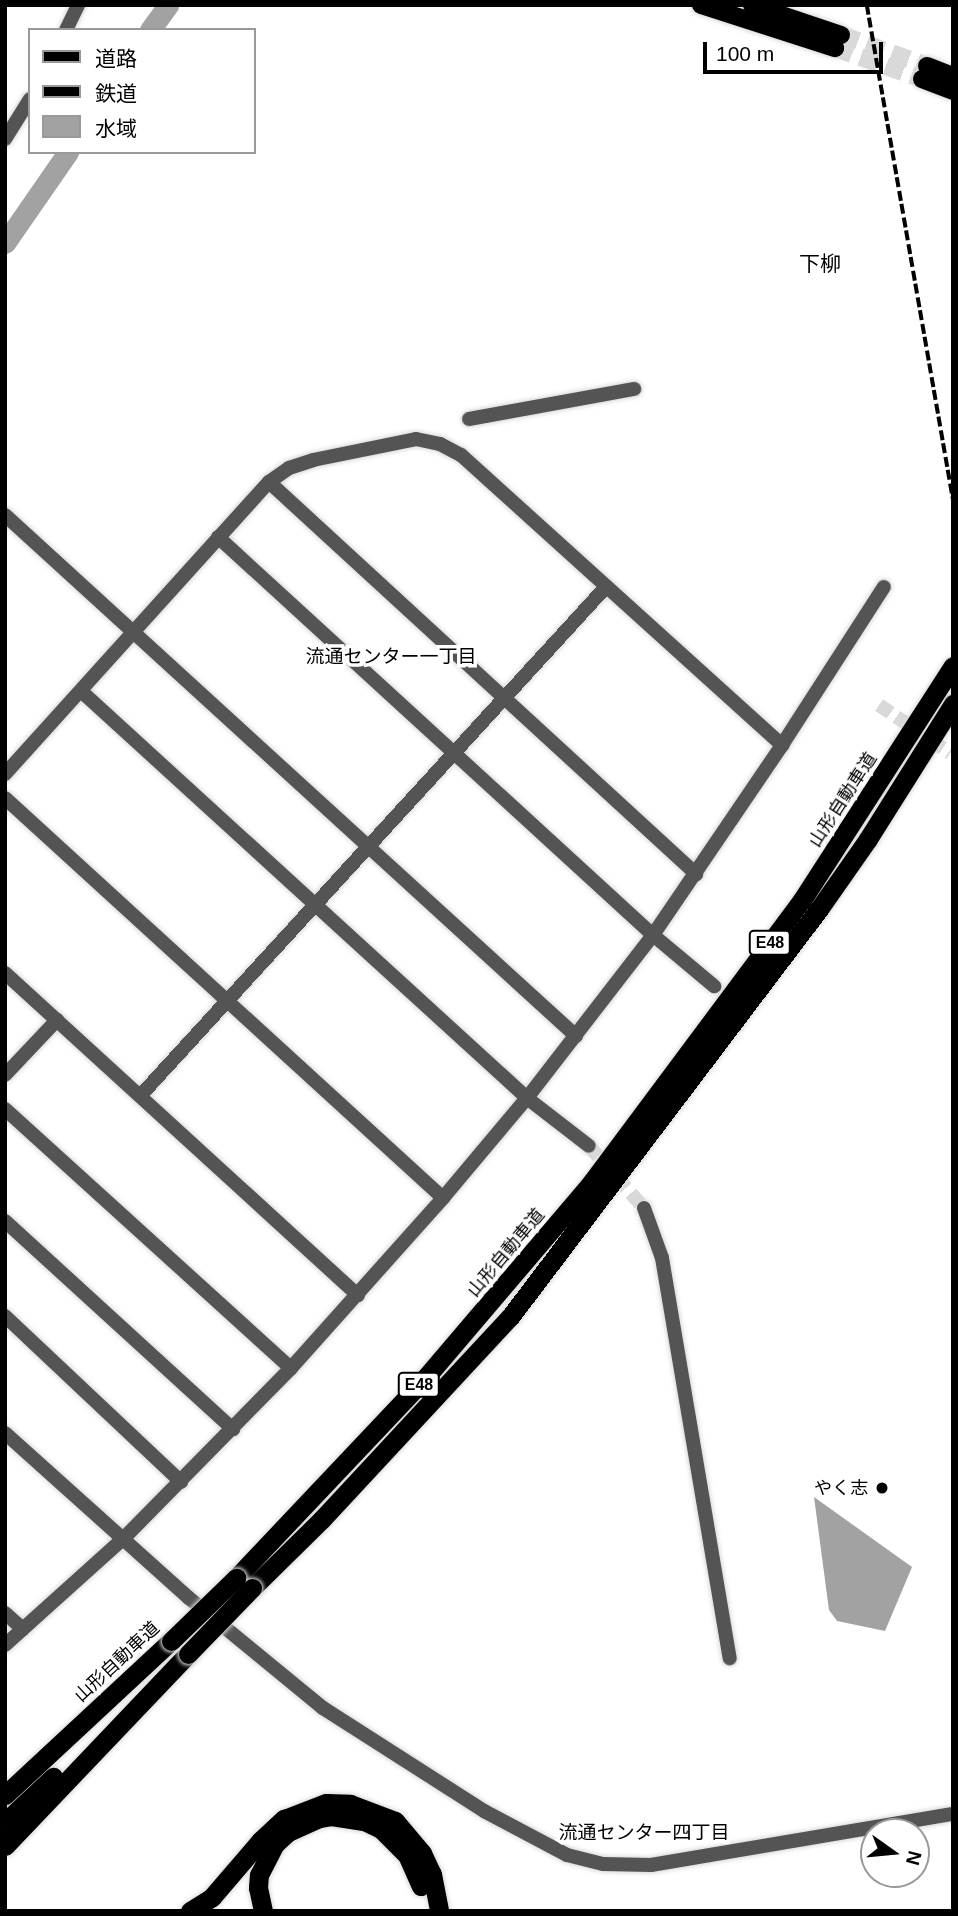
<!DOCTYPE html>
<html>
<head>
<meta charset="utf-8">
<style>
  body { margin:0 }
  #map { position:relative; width:958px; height:1916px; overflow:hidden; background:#fff; font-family:Arial,"Noto Sans JP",sans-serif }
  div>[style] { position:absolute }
  .water>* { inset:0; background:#a2a2a2 }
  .river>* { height:21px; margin:-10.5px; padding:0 10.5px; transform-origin:10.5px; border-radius:10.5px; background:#a2a2a2 }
  .minor-tunnel>* { height:14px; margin-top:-7px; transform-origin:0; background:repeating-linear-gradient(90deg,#d9d9d9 0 14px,transparent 0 21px) }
  .major-tunnel>* { height:18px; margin-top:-9px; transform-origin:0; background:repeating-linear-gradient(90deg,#d9d9d9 0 18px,transparent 0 27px) }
  .roads { filter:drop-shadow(0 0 2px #dbdbdb) drop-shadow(0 0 2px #dbdbdb) }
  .minor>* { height:14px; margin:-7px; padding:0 7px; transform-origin:7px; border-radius:7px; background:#545454 }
  .major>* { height:18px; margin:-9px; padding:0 9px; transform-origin:9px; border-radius:9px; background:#000 }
  .highway>* { height:19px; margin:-9.5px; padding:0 9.5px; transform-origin:9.5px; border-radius:9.5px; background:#000 }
  .rail>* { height:3.5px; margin-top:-1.75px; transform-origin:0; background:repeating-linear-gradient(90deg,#000 0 10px,transparent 0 13.5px) }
  .bridges { filter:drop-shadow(0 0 2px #dbdbdb) drop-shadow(0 0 2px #dbdbdb) }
  .highway-bridge>* { height:19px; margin:-9.5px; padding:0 9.5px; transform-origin:9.5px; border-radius:9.5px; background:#000 }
  .dots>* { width:19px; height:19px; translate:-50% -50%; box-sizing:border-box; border:4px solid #fff; border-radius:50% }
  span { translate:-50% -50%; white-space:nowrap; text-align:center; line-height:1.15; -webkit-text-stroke:7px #fff; paint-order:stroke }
  .shield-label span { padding:2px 5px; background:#fff; border:2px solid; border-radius:5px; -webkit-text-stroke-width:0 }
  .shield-label { font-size:16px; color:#000; font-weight:700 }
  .street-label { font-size:18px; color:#000 }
  .poi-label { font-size:18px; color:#000 }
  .right { translate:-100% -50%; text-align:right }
  .neighbourhood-label { font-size:19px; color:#000 }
  .quarter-label { font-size:21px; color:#000 }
  .frame { position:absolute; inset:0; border:7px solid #000; pointer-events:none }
  .legend { position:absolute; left:28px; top:28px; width:228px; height:126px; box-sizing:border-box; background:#fff; border:2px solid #999; margin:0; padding:9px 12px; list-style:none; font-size:21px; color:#000 }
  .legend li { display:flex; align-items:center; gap:14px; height:35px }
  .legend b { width:35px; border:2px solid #999 }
  .north { position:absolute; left:860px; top:1818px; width:70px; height:70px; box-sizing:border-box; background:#fff; border:2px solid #999; border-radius:50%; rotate:105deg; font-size:19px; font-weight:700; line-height:28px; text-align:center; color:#000 }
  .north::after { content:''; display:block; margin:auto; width:24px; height:32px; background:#000; clip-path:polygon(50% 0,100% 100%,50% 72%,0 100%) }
  .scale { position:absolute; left:703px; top:42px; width:180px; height:32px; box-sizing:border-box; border:4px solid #000; border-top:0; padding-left:9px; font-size:21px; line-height:24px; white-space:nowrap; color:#000; -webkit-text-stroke:5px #fff; paint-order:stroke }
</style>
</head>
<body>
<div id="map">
  <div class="water">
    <i style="clip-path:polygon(814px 1497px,912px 1567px,885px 1631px,837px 1621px,829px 1610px)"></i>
  </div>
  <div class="river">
    <i style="left:150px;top:30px;width:31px;rotate:-54deg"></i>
    <i style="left:5px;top:243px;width:111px;rotate:-55.3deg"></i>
  </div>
  <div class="minor-tunnel">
    <i style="left:879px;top:705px;width:86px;rotate:34.1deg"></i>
    <i style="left:589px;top:1146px;width:83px;rotate:48.4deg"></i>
  </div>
  <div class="major-tunnel">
    <i style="left:841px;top:35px;width:91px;rotate:19.8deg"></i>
    <i style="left:835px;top:48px;width:92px;rotate:19.6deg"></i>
  </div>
  <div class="roads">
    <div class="minor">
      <i style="left:66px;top:30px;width:28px;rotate:-64deg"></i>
      <i style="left:5px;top:139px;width:47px;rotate:-58deg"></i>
      <i style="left:469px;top:419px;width:168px;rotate:-10.3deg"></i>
      <i style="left:269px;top:482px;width:580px;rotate:42.55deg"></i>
      <i style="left:5px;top:515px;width:773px;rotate:42.38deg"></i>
      <i style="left:218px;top:537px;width:590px;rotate:42.46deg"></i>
      <i style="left:653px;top:935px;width:80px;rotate:39.9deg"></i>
      <i style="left:81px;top:691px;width:604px;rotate:42.38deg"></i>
      <i style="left:527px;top:1098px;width:78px;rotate:37.7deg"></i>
      <i style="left:5px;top:774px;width:394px;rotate:-47.9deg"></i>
      <i style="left:269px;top:482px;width:24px;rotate:-35deg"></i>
      <i style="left:289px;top:468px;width:25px;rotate:-18deg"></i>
      <i style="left:313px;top:460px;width:105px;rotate:-11.5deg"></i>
      <i style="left:416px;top:439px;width:25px;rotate:12deg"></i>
      <i style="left:440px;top:444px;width:24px;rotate:28deg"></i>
      <i style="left:461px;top:455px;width:433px;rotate:42.1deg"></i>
      <i style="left:5px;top:798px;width:593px;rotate:42.4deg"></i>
      <i style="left:5px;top:973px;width:478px;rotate:42.4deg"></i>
      <i style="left:5px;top:1075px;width:76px;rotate:-46.6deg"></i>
      <i style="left:141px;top:1095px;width:687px;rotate:-47.54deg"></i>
      <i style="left:5px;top:1109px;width:386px;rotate:42.2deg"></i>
      <i style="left:644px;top:1208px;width:53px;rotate:70.2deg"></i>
      <i style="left:662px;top:1258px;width:406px;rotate:80.4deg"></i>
      <i style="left:5px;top:1221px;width:309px;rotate:42.4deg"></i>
      <i style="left:5px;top:1316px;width:242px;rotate:43.3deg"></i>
      <i style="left:5px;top:1433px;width:247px;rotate:41.9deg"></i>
      <i style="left:189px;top:1598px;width:173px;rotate:39.4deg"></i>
      <i style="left:323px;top:1708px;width:191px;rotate:32.6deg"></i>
      <i style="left:484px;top:1811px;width:94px;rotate:27.9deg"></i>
      <i style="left:567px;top:1855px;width:37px;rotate:14deg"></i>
      <i style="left:603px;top:1864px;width:48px;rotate:1.2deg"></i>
      <i style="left:651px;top:1865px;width:306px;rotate:-9.6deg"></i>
      <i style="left:5px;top:1613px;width:24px;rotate:42deg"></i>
      <i style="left:5px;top:1645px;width:160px;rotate:-42deg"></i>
      <i style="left:124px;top:1538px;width:238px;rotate:-45.5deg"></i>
      <i style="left:291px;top:1368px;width:228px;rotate:-48.2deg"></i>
      <i style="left:443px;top:1198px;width:131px;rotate:-50deg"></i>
      <i style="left:527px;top:1098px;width:206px;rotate:-52.3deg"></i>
      <i style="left:653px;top:935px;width:230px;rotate:-55.8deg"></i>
      <i style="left:782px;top:745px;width:188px;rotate:-57.2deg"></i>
    </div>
    <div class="major">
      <i style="left:701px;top:5px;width:141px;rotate:17.8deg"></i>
      <i style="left:752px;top:5px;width:94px;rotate:18.6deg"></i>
      <i style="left:927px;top:66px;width:28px;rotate:21deg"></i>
      <i style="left:922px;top:79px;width:33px;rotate:21deg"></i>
    </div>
    <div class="highway">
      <i style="left:236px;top:1578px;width:277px;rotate:-46.6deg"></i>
      <i style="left:426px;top:1377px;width:255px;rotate:-49.6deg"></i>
      <i style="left:591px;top:1183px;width:353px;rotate:-53.3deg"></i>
      <i style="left:802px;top:900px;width:278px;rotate:-57.2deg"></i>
      <i style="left:252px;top:1588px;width:98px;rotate:-44.6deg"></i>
      <i style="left:322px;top:1519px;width:276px;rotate:-47.1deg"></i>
      <i style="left:510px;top:1317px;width:512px;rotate:-52.86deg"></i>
      <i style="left:819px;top:909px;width:85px;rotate:-55deg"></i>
      <i style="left:868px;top:839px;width:160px;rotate:-57.8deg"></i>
      <i style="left:5px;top:1795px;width:226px;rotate:-42.9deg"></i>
      <i style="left:5px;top:1822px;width:66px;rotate:-43.2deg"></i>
      <i style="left:5px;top:1846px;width:265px;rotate:-46.4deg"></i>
      <i style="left:190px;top:1911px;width:26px;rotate:-32deg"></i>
      <i style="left:212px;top:1897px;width:74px;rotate:-49.4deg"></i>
      <i style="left:260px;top:1841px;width:33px;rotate:-43deg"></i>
      <i style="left:284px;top:1819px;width:45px;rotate:-20.9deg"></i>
      <i style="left:326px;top:1803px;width:24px;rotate:2deg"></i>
      <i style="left:350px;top:1804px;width:48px;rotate:20.7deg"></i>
      <i style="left:395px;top:1821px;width:42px;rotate:49.8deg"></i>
      <i style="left:422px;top:1853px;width:23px;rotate:65deg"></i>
      <i style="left:432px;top:1874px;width:38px;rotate:79deg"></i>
      <i style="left:263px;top:1911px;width:24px;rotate:-102deg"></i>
      <i style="left:258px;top:1888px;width:13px;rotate:-86deg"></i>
      <i style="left:259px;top:1875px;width:35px;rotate:-63deg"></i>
      <i style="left:275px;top:1844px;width:18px;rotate:-43deg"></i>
      <i style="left:288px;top:1832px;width:34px;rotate:-24deg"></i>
      <i style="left:319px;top:1818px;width:12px;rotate:-9deg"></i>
      <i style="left:331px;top:1816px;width:33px;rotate:9deg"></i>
      <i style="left:364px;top:1821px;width:19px;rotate:25deg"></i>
      <i style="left:381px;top:1829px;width:37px;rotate:45deg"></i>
      <i style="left:407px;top:1855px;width:34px;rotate:66deg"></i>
    </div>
  </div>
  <div class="rail">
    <i style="left:867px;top:5px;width:501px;rotate:80.12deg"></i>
  </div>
  <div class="bridges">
    <div class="highway-bridge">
      <i style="left:171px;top:1641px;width:91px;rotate:-44.1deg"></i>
      <i style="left:188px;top:1654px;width:92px;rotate:-45.9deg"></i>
    </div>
  </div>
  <div class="dots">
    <i style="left:882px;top:1488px;background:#000"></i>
  </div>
  <div class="shield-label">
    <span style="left:770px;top:943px">E48</span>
    <span style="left:419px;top:1385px">E48</span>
  </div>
  <div class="street-label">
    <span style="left:843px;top:800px;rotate:-57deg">山形自動車道</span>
    <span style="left:506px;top:1253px;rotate:-50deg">山形自動車道</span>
    <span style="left:117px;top:1662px;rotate:-43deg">山形自動車道</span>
  </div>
  <div class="poi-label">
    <span class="right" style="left:868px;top:1488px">やく志</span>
  </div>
  <div class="neighbourhood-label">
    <span style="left:391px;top:657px">流通センター一丁目</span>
    <span style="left:644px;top:1833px">流通センター四丁目</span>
  </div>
  <div class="quarter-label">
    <span style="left:820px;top:264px">下柳</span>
  </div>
  <div class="frame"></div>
  <ul class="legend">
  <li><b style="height:9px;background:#000"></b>道路</li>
  <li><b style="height:9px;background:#000"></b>鉄道</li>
  <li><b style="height:19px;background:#a2a2a2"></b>水域</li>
  </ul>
  <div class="north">N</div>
  <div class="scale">100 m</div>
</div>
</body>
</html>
